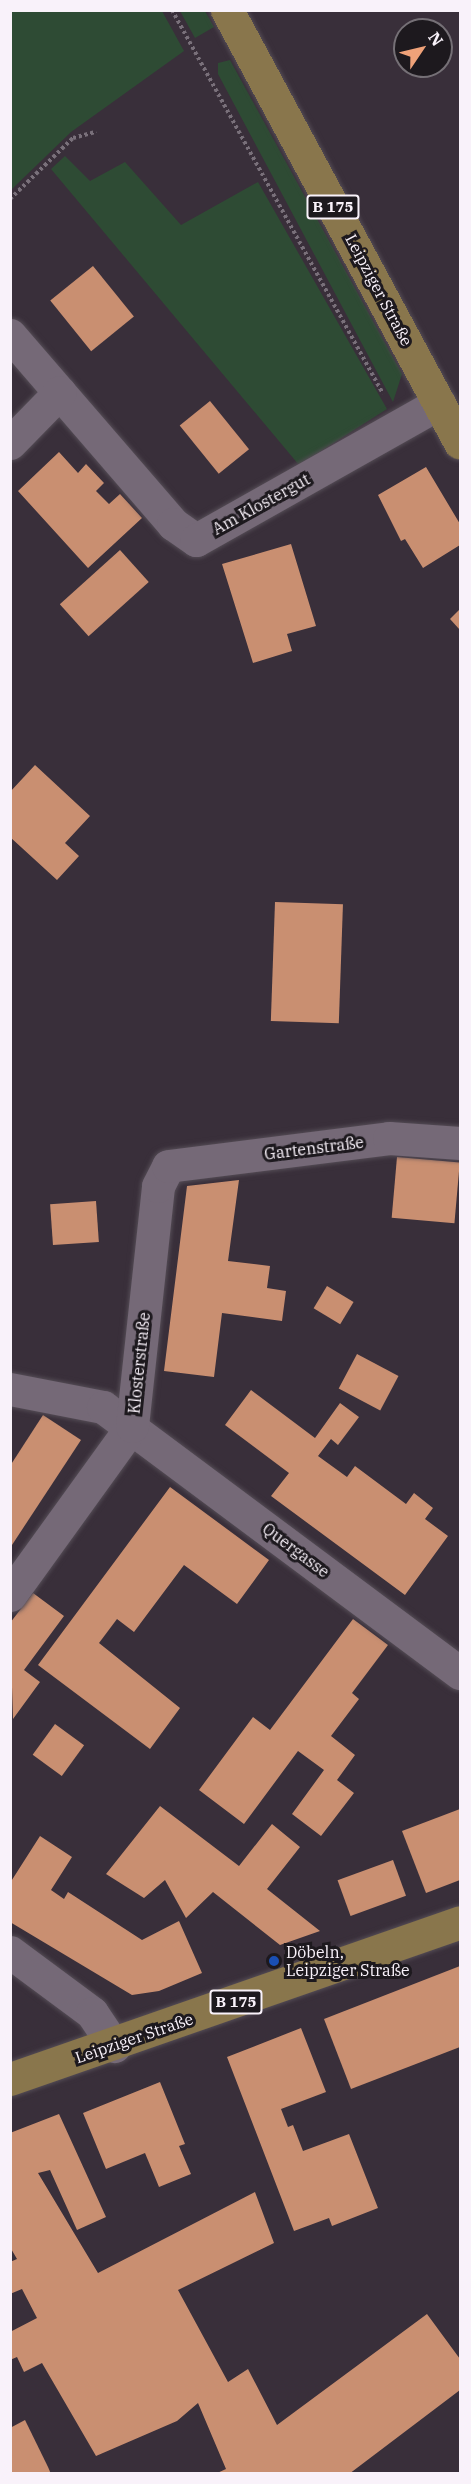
<!DOCTYPE html>
<html>
<head>
<meta charset="utf-8">
<style>
  body { margin:0 }
  #map { position:relative; width:471px; height:2484px; overflow:hidden; background:#392f3a; font-family:"IBM Plex Serif",serif }
  div>[style] { position:absolute }
  .green>* { inset:0; background:#2e4b34 }
  .building>* { inset:0; background:#c98f71; transform-origin:0 0 }
  .path>* { height:4px; margin-top:-2px; transform-origin:0; background:repeating-linear-gradient(90deg,#79707a 0 3px,transparent 0 6px) }
  .roads { filter:drop-shadow(0 0 2px #544c55) drop-shadow(0 0 2px #544c55) }
  .street>* { height:33px; margin:-16.5px; padding:0 16.5px; transform-origin:16.5px; border-radius:16.5px; background:#756977 }
  .primary>* { height:33px; margin:-16.5px; padding:0 16.5px; transform-origin:16.5px; border-radius:16.5px; background:#89764c }
  .dots>* { width:16px; height:16px; translate:-50% -50%; box-sizing:border-box; border:3px solid #1d191e; border-radius:50% }
  span { translate:-50% -50%; white-space:nowrap; text-align:center; line-height:1.15; -webkit-text-stroke:6px #1d191e; paint-order:stroke }
  .shield-label span { padding:2px 4px; background:#1d191e; border:2px solid; border-radius:4px; -webkit-text-stroke-width:0 }
  .shield-label { font-size:15px; color:#f9f2fa; font-weight:700 }
  .street-label { font-size:16px; color:#f9f2fa }
  .poi-label { font-size:16px; color:#f9f2fa }
  .left { translate:0 -50%; text-align:left }
  .frame { position:absolute; inset:0; border:12px solid #f9f2fa; pointer-events:none }
  .north { position:absolute; left:393px; top:18px; width:60px; height:60px; box-sizing:border-box; background:#1d191e; border:2px solid #757076; border-radius:50%; rotate:55deg; font-size:16px; font-weight:700; line-height:24px; text-align:center; color:#f9f2fa }
  .north::after { content:''; display:block; margin:auto; width:21px; height:27px; background:#f0a279; clip-path:polygon(50% 0,100% 100%,50% 72%,0 100%) }
</style>
</head>
<body>
<div id="map">
  <div class="green">
    <i style="clip-path:polygon(11px 10px,162px 11px,184px 51px,71px 132px,11px 190px)"></i>
    <i style="clip-path:polygon(180px 11px,205px 11px,214px 27px,195px 38px)"></i>
    <i style="clip-path:polygon(230px 60px,402px 374px,393px 402px,218px 74px,218px 63px)"></i>
    <i style="clip-path:polygon(65px 156px,90px 181px,125px 162px,181px 225px,258px 182px,387px 409px,299px 465px,51px 169px)"></i>
  </div>
  <div class="building">
    <i style="left:93px;top:266px;width:65px;height:55px;rotate:51deg"></i>
    <i style="left:210px;top:401px;width:62px;height:39px;rotate:51deg"></i>
    <i style="clip-path:polygon(59px 452px,78px 473px,86px 464px,104px 483px,96px 491px,109px 504px,120px 494px,142px 518px,88px 568px,18px 491px)"></i>
    <i style="clip-path:polygon(426px 467px,460px 524px,460px 545px,423px 568px,405px 539px,401px 541px,378px 495px)"></i>
    <i style="clip-path:polygon(291px 544px,316px 626px,287px 634px,292px 651px,253px 663px,222px 564px)"></i>
    <i style="left:120px;top:550px;width:43px;height:81px;rotate:48deg"></i>
    <i style="clip-path:polygon(460px 609px,460px 630px,450px 619px)"></i>
    <i style="clip-path:polygon(35px 765px,90px 816px,65px 843px,79px 856px,57px 880px,10px 837px,10px 792px)"></i>
    <i style="left:275px;top:902px;width:68px;height:119px;rotate:2deg"></i>
    <i style="left:397px;top:1157px;width:63px;height:61px;rotate:5deg"></i>
    <i style="clip-path:polygon(239px 1180px,228px 1261px,270px 1266px,267px 1288px,286px 1291px,282px 1321px,222px 1313px,214px 1377px,164px 1371px,187px 1186px)"></i>
    <i style="left:96px;top:1201px;width:41px;height:46px;rotate:86deg"></i>
    <i style="left:327px;top:1286px;width:31px;height:26px;rotate:31deg"></i>
    <i style="left:357px;top:1354px;width:47px;height:39px;rotate:28deg"></i>
    <i style="clip-path:polygon(251px 1390px,315px 1438px,340px 1403px,359px 1417px,338px 1445px,331px 1439px,318px 1456px,347px 1477px,355px 1466px,406px 1504px,414px 1493px,433px 1508px,425px 1519px,448px 1536px,405px 1595px,271px 1496px,289px 1473px,225px 1425px)"></i>
    <i style="clip-path:polygon(43px 1415px,81px 1440px,10px 1548px,10px 1466px)"></i>
    <i style="clip-path:polygon(170px 1487px,269px 1560px,237px 1604px,184px 1565px,134px 1632px,117px 1619px,99px 1643px,180px 1708px,150px 1749px,38px 1665px)"></i>
    <i style="clip-path:polygon(33px 1593px,64px 1616px,24px 1670px,40px 1682px,13px 1719px,10px 1623px)"></i>
    <i style="clip-path:polygon(353px 1619px,388px 1645px,352px 1693px,359px 1699px,331px 1736px,355px 1755px,337px 1780px,354px 1793px,321px 1836px,292px 1814px,324px 1770px,298px 1751px,244px 1824px,199px 1790px,253px 1717px,270px 1730px)"></i>
    <i style="left:55px;top:1724px;width:36px;height:38px;rotate:36deg"></i>
    <i style="clip-path:polygon(160px 1806px,239px 1866px,272px 1824px,300px 1847px,267px 1889px,320px 1931px,280px 1945px,213px 1892px,186px 1918px,165px 1880px,144px 1898px,106px 1874px)"></i>
    <i style="clip-path:polygon(460px 1809px,460px 1880px,426px 1893px,402px 1831px)"></i>
    <i style="clip-path:polygon(40px 1836px,72px 1857px,51px 1890px,64px 1899px,68px 1892px,142px 1940px,179px 1921px,202px 1973px,159px 1991px,132px 1995px,10px 1922px,10px 1883px)"></i>
    <i style="left:393px;top:1860px;width:38px;height:59px;rotate:70deg"></i>
    <i style="clip-path:polygon(460px 1966px,460px 2047px,351px 2089px,324px 2019px)"></i>
    <i style="clip-path:polygon(301px 2028px,326px 2092px,281px 2109px,288px 2127px,293px 2125px,303px 2151px,349px 2134px,378px 2208px,332px 2226px,329px 2218px,294px 2231px,227px 2057px)"></i>
    <i style="clip-path:polygon(160px 2082px,185px 2144px,179px 2146px,191px 2174px,159px 2187px,145px 2153px,106px 2169px,83px 2113px)"></i>
    <i style="clip-path:polygon(59px 2114px,106px 2217px,77px 2230px,50px 2170px,38px 2173px,98px 2273px,255px 2192px,274px 2243px,178px 2290px,228px 2382px,248px 2369px,277px 2425px,427px 2314px,460px 2359px,460px 2390px,349px 2474px,215px 2474px,226px 2469px,198px 2403px,177px 2421px,96px 2456px,42px 2363px,24px 2372px,17px 2357px,10px 2360px,10px 2332px,37px 2318px,22px 2289px,10px 2294px,10px 2262px,17px 2259px,10px 2247px,10px 2133px)"></i>
    <i style="clip-path:polygon(25px 2420px,48px 2467px,51px 2474px,10px 2474px,10px 2428px)"></i>
  </div>
  <div class="path">
    <i style="left:172px;top:10px;width:438px;rotate:61.2deg"></i>
    <i style="left:10px;top:199px;width:88px;rotate:-44.1deg"></i>
    <i style="left:73px;top:138px;width:24px;rotate:-15deg"></i>
  </div>
  <div class="roads">
    <div class="street">
      <i style="left:10px;top:335px;width:250px;rotate:49.2deg"></i>
      <i style="left:173px;top:524px;width:28px;rotate:35deg"></i>
      <i style="left:196px;top:540px;width:279px;rotate:-29.4deg"></i>
      <i style="left:10px;top:443px;width:71px;rotate:-45.6deg"></i>
      <i style="left:10px;top:1389px;width:95px;rotate:11deg"></i>
      <i style="left:103px;top:1407px;width:445px;rotate:36.7deg"></i>
      <i style="left:10px;top:1595px;width:208px;rotate:-54.2deg"></i>
      <i style="left:132px;top:1426px;width:241px;rotate:-83.8deg"></i>
      <i style="left:158px;top:1186px;width:22px;rotate:-63deg"></i>
      <i style="left:168px;top:1166px;width:223px;rotate:-7.2deg"></i>
      <i style="left:389px;top:1138px;width:71px;rotate:4deg"></i>
      <i style="left:10px;top:1952px;width:102px;rotate:36.6deg"></i>
      <i style="left:92px;top:2013px;width:40px;rotate:56deg"></i>
    </div>
    <div class="primary">
      <i style="left:227px;top:10px;width:491px;rotate:61.7deg"></i>
      <i style="left:10px;top:2079px;width:477px;rotate:-19.2deg"></i>
    </div>
  </div>
  <div class="dots">
    <i style="left:274px;top:1961px;background:#1a4fb4"></i>
  </div>
  <div class="shield-label">
    <span style="left:333px;top:207px">B 175</span>
    <span style="left:236px;top:2002px">B 175</span>
  </div>
  <div class="street-label">
    <span style="left:379px;top:290px;rotate:62deg">Leipziger Straße</span>
    <span style="left:261px;top:504px;rotate:-29deg">Am Klostergut</span>
    <span style="left:314px;top:1148px;rotate:-7deg">Gartenstraße</span>
    <span style="left:139px;top:1363px;rotate:-84deg">Klosterstraße</span>
    <span style="left:296px;top:1550px;rotate:37deg">Quergasse</span>
    <span style="left:134px;top:2038px;rotate:-19deg">Leipziger Straße</span>
  </div>
  <div class="poi-label">
    <span class="left" style="left:286px;top:1961px">Döbeln,<br>Leipziger Straße</span>
  </div>
  <div class="frame"></div>
  <div class="north">N</div>
</div>
</body>
</html>
